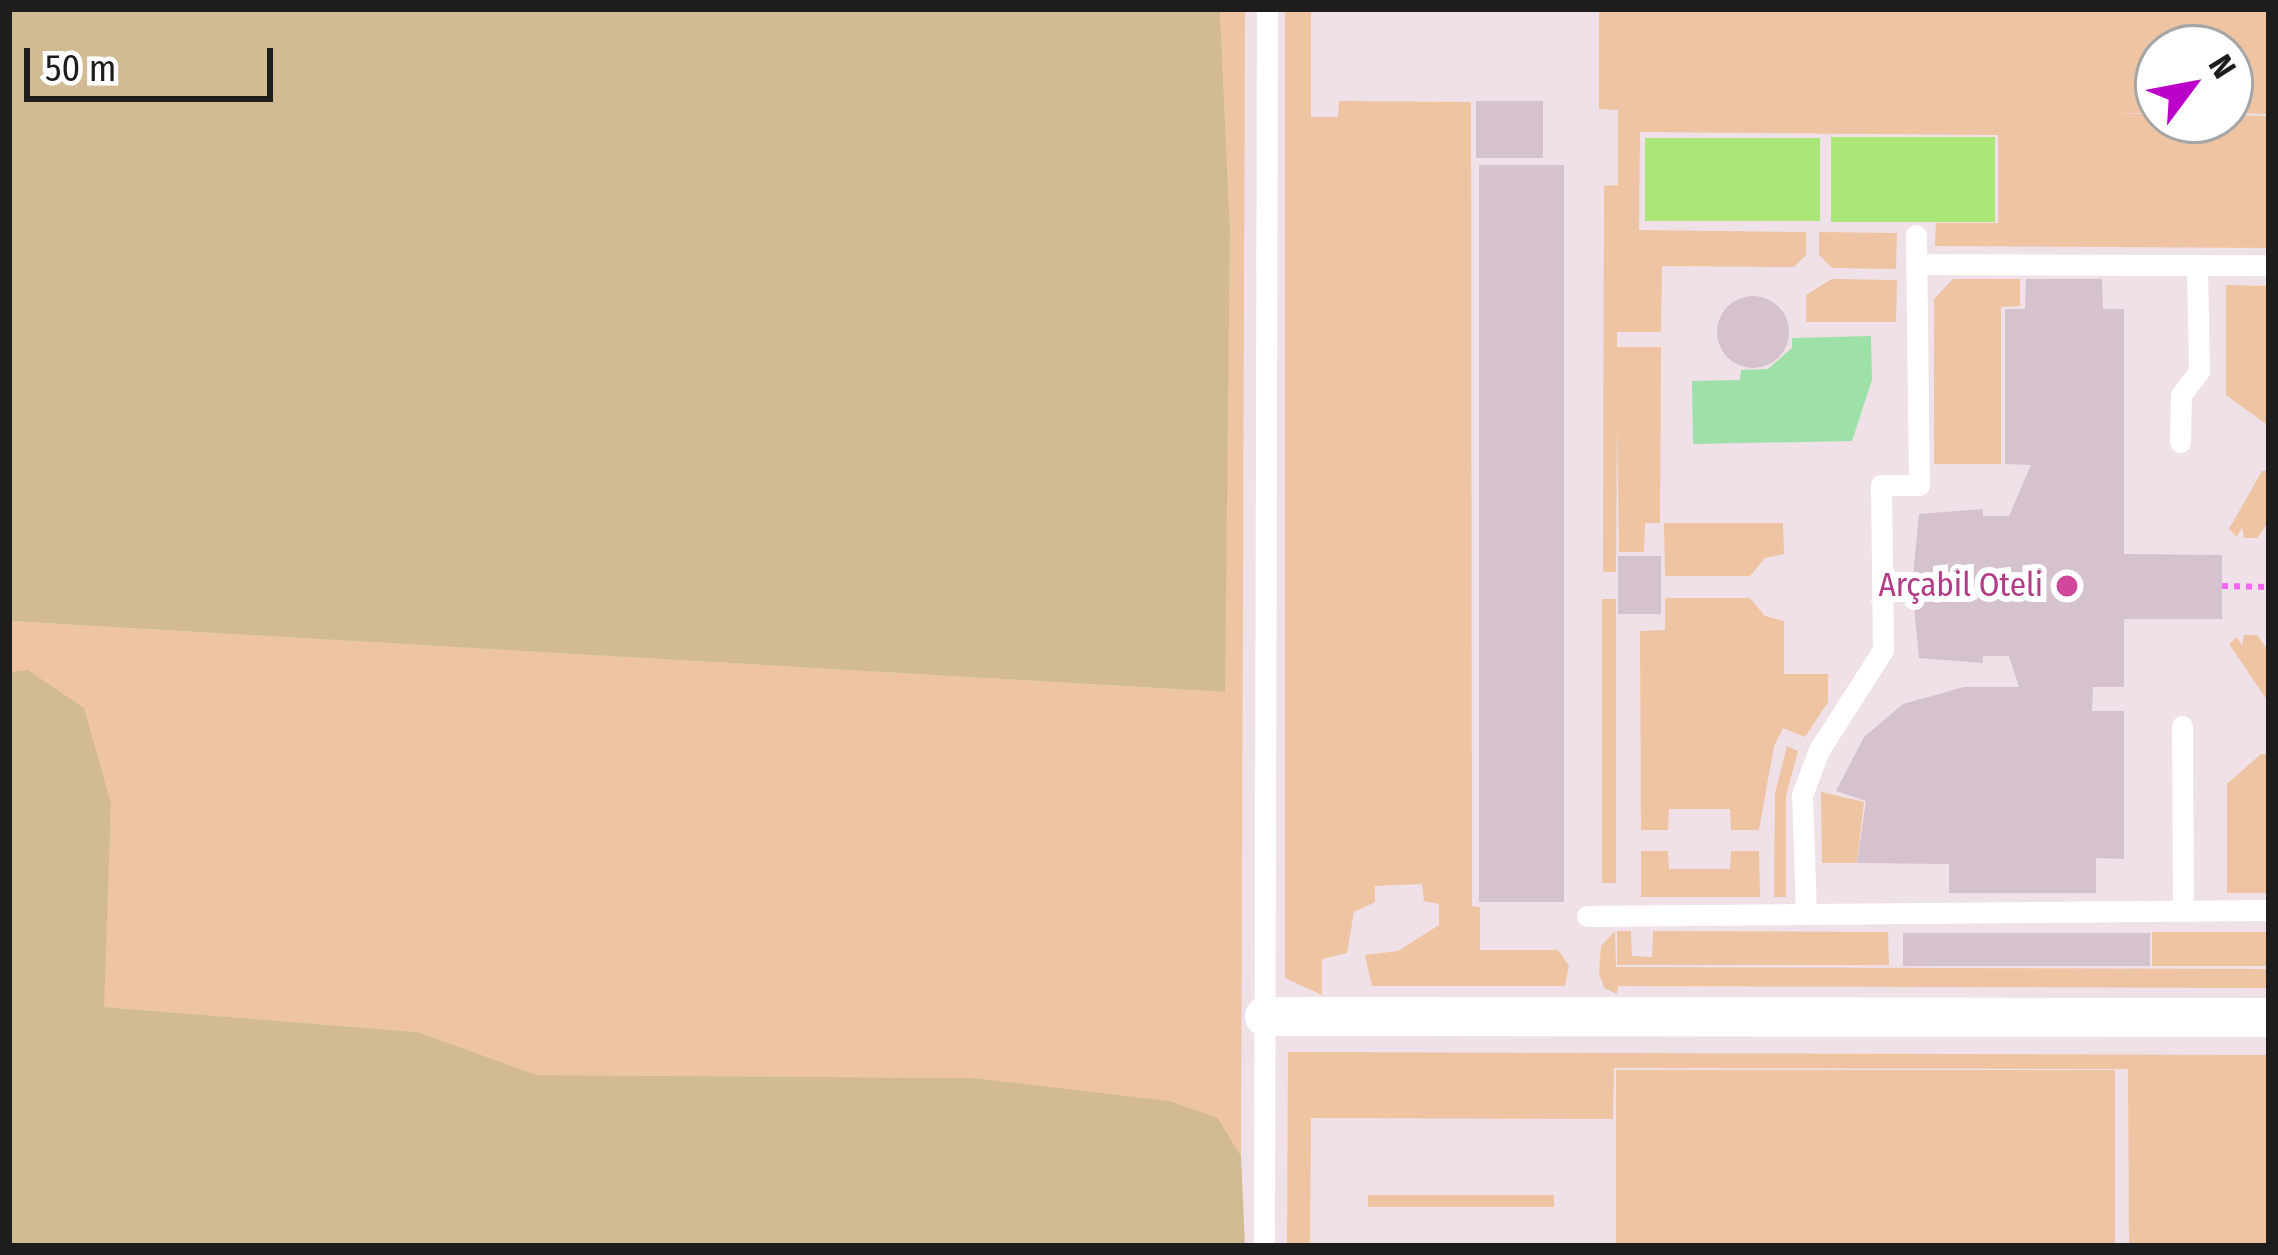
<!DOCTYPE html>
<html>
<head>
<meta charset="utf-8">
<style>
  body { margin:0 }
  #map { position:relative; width:2278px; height:1255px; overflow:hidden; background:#efe1e7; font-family:"Fira Sans Condensed",sans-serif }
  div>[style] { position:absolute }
  .grass>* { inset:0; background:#eec4a2; transform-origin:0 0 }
  .forest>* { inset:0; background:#d2bb92 }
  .pitch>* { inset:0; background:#aae678; transform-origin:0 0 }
  .water>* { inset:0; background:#9de1a8 }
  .building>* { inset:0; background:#d6c1ce; transform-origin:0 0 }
  .round { border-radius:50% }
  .path>* { height:6px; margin-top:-3px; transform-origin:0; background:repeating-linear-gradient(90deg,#ff62fa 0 6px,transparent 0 12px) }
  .service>* { height:21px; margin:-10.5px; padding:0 10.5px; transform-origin:10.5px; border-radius:10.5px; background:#fff }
  .minor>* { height:39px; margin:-19.5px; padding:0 19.5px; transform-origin:19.5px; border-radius:19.5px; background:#fff }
  .dots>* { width:33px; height:33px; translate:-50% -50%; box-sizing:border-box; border:6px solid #fff; border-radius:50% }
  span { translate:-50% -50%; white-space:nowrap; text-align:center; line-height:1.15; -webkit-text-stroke:12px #fff; paint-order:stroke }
  .hotel-label { font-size:33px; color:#b23c85 }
  .right { translate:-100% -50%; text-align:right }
  .frame { position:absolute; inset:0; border:12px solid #1d1d1d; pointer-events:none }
  .north { position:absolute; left:2134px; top:24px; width:120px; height:120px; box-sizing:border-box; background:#fff; border:3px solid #a5a5a5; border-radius:50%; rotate:58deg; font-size:33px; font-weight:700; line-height:48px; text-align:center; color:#1d1d1d }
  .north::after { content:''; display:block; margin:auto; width:42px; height:54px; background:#bb00c9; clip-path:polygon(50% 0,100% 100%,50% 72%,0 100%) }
  .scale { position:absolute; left:24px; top:48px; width:249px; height:54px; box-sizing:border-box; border:6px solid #1d1d1d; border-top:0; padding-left:15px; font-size:36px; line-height:42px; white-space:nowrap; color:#1d1d1d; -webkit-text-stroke:9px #fff; paint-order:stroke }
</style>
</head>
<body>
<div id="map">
  <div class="grass">
    <i style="clip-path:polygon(1220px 9px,1245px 9px,1241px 1156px,1218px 1118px,974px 1078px,537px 1075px,418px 1032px,103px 1007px,111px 804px,28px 670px,9px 672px,9px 621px,1224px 692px,1230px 228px)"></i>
    <i style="clip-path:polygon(1285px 9px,1311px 9px,1311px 117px,1338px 117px,1339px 101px,1471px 102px,1472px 906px,1480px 907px,1480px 950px,1558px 950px,1569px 966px,1565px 986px,1372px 986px,1365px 955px,1398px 951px,1439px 925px,1439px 904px,1424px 901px,1422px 884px,1375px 886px,1375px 902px,1354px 912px,1347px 953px,1322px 959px,1322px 995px,1285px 978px)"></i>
    <i style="clip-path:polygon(1599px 9px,2269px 9px,2269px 114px,2230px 113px,2230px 48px,2158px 48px,2158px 113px,2109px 113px,2269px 116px,2269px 248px,1935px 246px,1936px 223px,1998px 223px,1998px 135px,1640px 132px,1639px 230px,1806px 232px,1806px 255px,1794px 267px,1662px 266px,1661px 332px,1617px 332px,1617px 347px,1661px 347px,1660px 523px,1645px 523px,1644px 552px,1619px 552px,1617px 421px,1616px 572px,1603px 572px,1604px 186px,1618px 185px,1618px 110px,1599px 109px)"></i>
    <i style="clip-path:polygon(1819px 232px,1897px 233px,1896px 269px,1832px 268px,1819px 255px)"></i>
    <i style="clip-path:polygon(1832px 279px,1897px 280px,1896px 322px,1806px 322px,1806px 295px)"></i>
    <i style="clip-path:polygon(1953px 279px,2020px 279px,2020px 306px,2001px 307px,2001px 464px,1934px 464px,1934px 299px)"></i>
    <i style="clip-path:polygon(2226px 285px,2269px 286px,2269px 426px,2226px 395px)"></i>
    <i style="clip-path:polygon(2262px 471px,2269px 471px,2269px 527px,2269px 521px,2257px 538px,2244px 538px,2242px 527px,2237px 537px,2229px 529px)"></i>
    <i style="clip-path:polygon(1664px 523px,1783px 523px,1784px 554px,1765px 558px,1750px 576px,1665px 576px)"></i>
    <i style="clip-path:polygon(1665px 598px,1750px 598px,1765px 616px,1784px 621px,1784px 674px,1828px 674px,1828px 702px,1805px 737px,1783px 728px,1774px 746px,1759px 830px,1731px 830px,1730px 809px,1669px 809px,1668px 830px,1641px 830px,1640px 631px,1665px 630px)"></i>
    <i style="left:1602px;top:599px;width:14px;height:284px"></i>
    <i style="clip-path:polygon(2244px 635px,2257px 635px,2269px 652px,2269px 646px,2269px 703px,2229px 644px,2237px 637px,2242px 646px)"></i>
    <i style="clip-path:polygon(1787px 746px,1798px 751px,1786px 796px,1786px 897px,1774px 897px,1775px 793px)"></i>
    <i style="clip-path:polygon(2261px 754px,2269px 754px,2269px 893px,2227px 893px,2227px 784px)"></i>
    <i style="clip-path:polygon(1821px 792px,1864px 802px,1857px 863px,1822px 863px)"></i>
    <i style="clip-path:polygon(1641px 851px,1668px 851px,1669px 869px,1730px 869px,1731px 851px,1759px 851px,1760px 897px,1641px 897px)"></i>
    <i style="clip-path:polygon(1615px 931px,1616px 967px,2269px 969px,2269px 988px,1618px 986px,1617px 994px,1604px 988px,1599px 973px,1601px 946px)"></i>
    <i style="clip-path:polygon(1617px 931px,1631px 931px,1632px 956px,1652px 957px,1653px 931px,1888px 932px,1889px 965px,1617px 965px)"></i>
    <i style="left:2152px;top:932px;width:117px;height:34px"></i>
    <i style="clip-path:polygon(1288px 1052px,2269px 1055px,2269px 1246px,2129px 1246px,2128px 1069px,1614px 1068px,1613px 1119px,1311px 1118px,1310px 1246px,1287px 1246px)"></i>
    <i style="left:1616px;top:1070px;width:499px;height:176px"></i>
    <i style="left:1554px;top:1195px;width:12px;height:186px;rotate:90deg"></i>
  </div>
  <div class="forest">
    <i style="clip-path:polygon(9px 9px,1220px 9px,1230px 228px,1225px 692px,9px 621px)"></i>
    <i style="clip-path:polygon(28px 670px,84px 708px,111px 804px,104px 1007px,418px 1032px,537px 1075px,974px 1078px,1169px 1101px,1218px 1118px,1241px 1156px,1245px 1246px,9px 1246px,9px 672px)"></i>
  </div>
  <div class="pitch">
    <i style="left:1831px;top:137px;width:164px;height:85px"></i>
    <i style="left:1645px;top:138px;width:175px;height:83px"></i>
  </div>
  <div class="water">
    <i style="clip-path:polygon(1871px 336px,1872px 380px,1852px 441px,1693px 444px,1692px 381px,1740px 380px,1741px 370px,1768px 369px,1792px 348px,1792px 338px)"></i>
  </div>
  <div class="building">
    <i style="left:1476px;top:101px;width:67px;height:57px"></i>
    <i style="left:1479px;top:165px;width:85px;height:737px"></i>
    <i style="clip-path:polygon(2026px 279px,2102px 279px,2103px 309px,2124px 309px,2124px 554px,2222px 555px,2222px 619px,2124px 619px,2124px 687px,2093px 687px,2092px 711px,2124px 711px,2124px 859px,2096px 858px,2096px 893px,1949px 893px,1949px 864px,1857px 863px,1866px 801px,1836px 791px,1864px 737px,1903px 704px,1964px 687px,2019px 687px,2009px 656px,1983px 656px,1983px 663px,1919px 658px,1912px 586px,1919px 514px,1983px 509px,1983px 516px,2009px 516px,2031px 465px,2005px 464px,2005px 309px,2025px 309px)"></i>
    <i class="round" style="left:1717px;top:296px;width:72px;height:72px"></i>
    <i style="left:1618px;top:556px;width:43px;height:58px"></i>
    <i style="left:1903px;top:933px;width:247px;height:33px"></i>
  </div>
  <div class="path">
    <i style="left:2222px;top:586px;width:47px;rotate:1.2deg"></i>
  </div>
  <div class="service">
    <i style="left:1917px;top:264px;width:352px;rotate:0.2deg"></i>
    <i style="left:2180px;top:442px;width:47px;rotate:-88.8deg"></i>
    <i style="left:2181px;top:395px;width:30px;rotate:-53deg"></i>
    <i style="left:2199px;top:371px;width:106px;rotate:-91.1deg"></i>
    <i style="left:2182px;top:726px;width:185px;rotate:89.7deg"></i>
    <i style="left:1806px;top:914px;width:119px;rotate:-91.9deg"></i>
    <i style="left:1802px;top:795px;width:48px;rotate:-69.3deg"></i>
    <i style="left:1819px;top:750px;width:119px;rotate:-57.4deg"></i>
    <i style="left:1883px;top:650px;width:165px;rotate:-90.7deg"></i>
    <i style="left:1881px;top:485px;width:38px"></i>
    <i style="left:1919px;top:485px;width:250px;rotate:-90.7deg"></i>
    <i style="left:1587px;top:916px;width:682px;rotate:-0.5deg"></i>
    <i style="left:1264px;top:1246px;width:1237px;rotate:-89.86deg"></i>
  </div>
  <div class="minor">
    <i style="left:1264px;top:1016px;width:1005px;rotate:0.06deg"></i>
  </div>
  <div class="dots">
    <i style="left:2067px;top:586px;background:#d1479c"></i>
  </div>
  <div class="hotel-label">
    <span class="right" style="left:2043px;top:586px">Arçabil Oteli</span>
  </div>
  <div class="frame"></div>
  <div class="north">N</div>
  <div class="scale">50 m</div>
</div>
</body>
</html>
